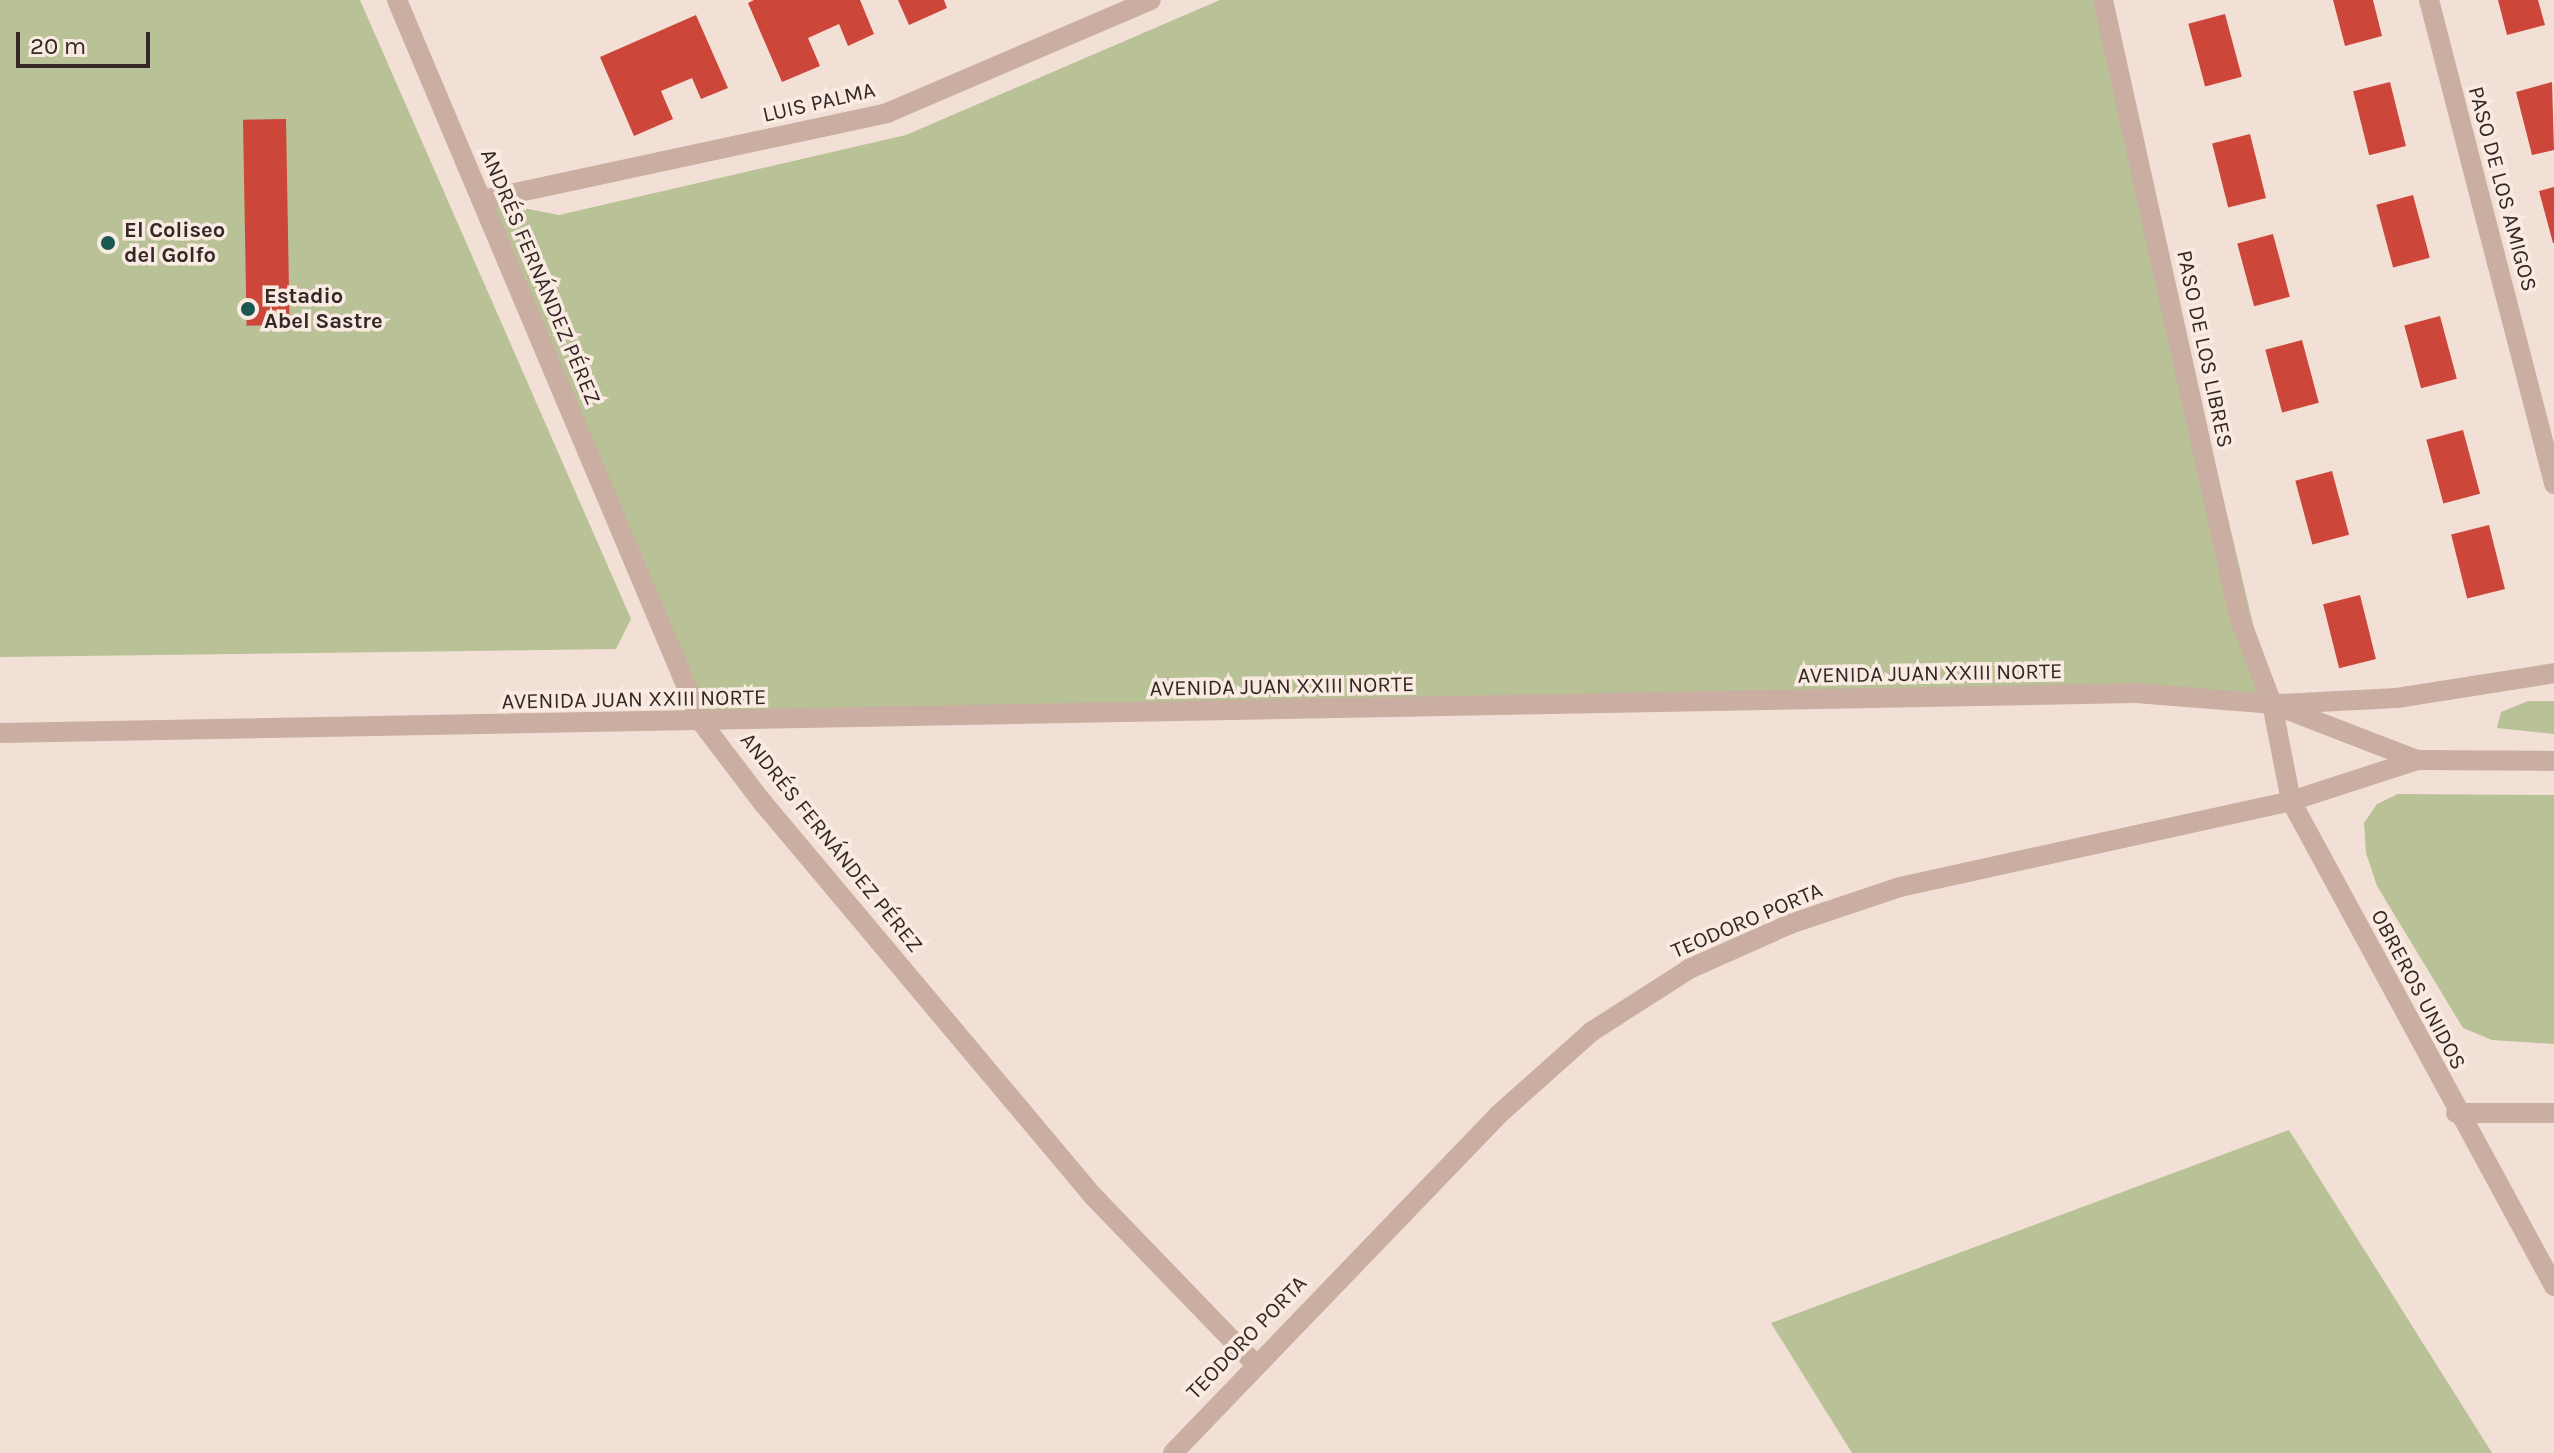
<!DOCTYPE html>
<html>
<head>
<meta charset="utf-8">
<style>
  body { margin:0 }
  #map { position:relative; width:2554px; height:1453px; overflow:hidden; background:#f2e0d6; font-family:Karla,sans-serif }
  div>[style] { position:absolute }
  .green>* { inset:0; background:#b9c196 }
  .building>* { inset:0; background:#cc463a; transform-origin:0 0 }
  .minor>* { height:20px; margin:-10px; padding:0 10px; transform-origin:10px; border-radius:10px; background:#caaea2 }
  .dots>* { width:22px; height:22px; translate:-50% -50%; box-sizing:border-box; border:4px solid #faebe2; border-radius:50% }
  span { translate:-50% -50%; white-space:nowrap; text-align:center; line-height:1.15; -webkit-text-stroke:7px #faebe2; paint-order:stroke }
  .street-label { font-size:22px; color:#342725 }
  .poi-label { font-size:22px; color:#342725; font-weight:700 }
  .left { translate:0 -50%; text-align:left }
  .scale { position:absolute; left:16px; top:32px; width:134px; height:36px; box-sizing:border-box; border:4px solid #342725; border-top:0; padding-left:10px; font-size:24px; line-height:28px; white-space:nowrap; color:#342725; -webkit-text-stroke:6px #faebe2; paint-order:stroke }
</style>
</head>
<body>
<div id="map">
  <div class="green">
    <i style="clip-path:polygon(0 0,360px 0,631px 619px,616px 649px,0 657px)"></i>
    <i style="clip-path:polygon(1220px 0,2105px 0,2272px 704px,2136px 693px,702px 723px,482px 200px,559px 215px,906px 135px)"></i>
    <i style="clip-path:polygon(2528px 701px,2554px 701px,2554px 734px,2497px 728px,2501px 712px)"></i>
    <i style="clip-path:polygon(2398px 794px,2554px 795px,2554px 1044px,2492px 1040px,2463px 1028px,2377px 886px,2366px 853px,2364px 823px,2377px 804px)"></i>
    <i style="clip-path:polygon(2289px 1130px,2492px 1453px,1852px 1453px,1771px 1323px)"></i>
  </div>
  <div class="building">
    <i style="clip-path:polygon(754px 0,860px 0,874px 34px,848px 46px,839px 24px,808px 38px,820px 66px,782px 82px,748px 3px)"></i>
    <i style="clip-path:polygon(898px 0,944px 0,947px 8px,909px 25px)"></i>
    <i style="clip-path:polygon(2333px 0,2373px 0,2382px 36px,2345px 46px)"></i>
    <i style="clip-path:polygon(2498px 0,2538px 0,2545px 25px,2507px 35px)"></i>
    <i style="left:2225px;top:14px;width:65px;height:38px;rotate:75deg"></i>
    <i style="clip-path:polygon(696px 15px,728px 88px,701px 99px,692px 78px,661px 91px,673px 119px,634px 136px,600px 57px)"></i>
    <i style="left:2390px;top:82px;width:66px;height:38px;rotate:76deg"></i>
    <i style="clip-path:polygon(2552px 82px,2554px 150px,2532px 155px,2516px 92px)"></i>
    <i style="left:286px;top:119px;width:206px;height:43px;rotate:89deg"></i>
    <i style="left:2250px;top:134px;width:66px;height:39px;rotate:76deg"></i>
    <i style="clip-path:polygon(2554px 187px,2554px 243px,2553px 243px,2539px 191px)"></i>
    <i style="left:2413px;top:195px;width:65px;height:38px;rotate:75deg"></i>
    <i style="left:2273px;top:234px;width:65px;height:37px;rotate:75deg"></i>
    <i style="left:2440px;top:316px;width:65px;height:37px;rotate:75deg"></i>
    <i style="left:2302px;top:340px;width:65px;height:38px;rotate:75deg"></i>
    <i style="left:2463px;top:430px;width:66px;height:38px;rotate:75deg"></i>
    <i style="left:2332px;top:471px;width:66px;height:38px;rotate:75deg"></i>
    <i style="left:2489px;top:525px;width:66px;height:39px;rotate:76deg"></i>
    <i style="left:2360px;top:595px;width:66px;height:38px;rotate:76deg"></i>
  </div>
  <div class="minor">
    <i style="left:397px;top:0;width:785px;rotate:67.13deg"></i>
    <i style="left:702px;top:723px;width:101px;rotate:52.7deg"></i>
    <i style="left:763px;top:803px;width:513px;rotate:49.98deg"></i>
    <i style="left:1093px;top:1196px;width:232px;rotate:46deg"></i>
    <i style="left:2103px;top:0;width:631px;rotate:77.55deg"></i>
    <i style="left:2239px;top:616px;width:94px;rotate:69.4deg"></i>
    <i style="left:2272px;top:704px;width:99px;rotate:78.9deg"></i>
    <i style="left:2291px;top:801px;width:552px;rotate:61.53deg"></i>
    <i style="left:2429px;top:0;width:500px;rotate:75.5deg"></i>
    <i style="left:482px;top:200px;width:414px;rotate:-12.1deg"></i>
    <i style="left:887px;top:113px;width:287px;rotate:-23.2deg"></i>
    <i style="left:2280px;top:704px;width:117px;rotate:-2.9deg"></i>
    <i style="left:2397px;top:698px;width:159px;rotate:-9deg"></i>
    <i style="left:0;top:733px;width:2136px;rotate:-1.07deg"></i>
    <i style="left:2136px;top:693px;width:136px;rotate:4.6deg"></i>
    <i style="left:2272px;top:704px;width:155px;rotate:21.1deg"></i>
    <i style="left:2417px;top:760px;width:137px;rotate:0.4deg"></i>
    <i style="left:2456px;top:1113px;width:98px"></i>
    <i style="left:1173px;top:1453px;width:469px;rotate:-46.1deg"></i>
    <i style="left:1498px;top:1115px;width:125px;rotate:-41.7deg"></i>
    <i style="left:1591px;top:1032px;width:117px;rotate:-32.7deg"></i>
    <i style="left:1689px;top:969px;width:111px;rotate:-24deg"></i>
    <i style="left:1790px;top:924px;width:116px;rotate:-18.6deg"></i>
    <i style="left:1900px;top:887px;width:400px;rotate:-12.4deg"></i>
    <i style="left:2291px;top:801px;width:133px;rotate:-18deg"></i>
  </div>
  <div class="dots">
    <i style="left:108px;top:243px;background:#195751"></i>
    <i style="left:248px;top:309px;background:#195751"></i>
  </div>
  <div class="street-label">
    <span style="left:819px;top:103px;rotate:-13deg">LUIS PALMA</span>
    <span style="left:2502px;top:189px;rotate:75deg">PASO DE LOS AMIGOS</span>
    <span style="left:540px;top:277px;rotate:67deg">ANDRÉS FERNÁNDEZ PÉREZ</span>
    <span style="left:2204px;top:349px;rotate:78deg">PASO DE LOS LIBRES</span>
    <span style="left:1930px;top:674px;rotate:-1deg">AVENIDA JUAN XXIII NORTE</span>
    <span style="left:1282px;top:687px;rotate:-1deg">AVENIDA JUAN XXIII NORTE</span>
    <span style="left:634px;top:700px;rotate:-1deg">AVENIDA JUAN XXIII NORTE</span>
    <span style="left:831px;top:843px;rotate:51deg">ANDRÉS FERNÁNDEZ PÉREZ</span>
    <span style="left:1747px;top:921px;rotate:-23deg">TEODORO PORTA</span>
    <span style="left:2418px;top:990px;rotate:62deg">OBREROS UNIDOS</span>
    <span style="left:1247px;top:1338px;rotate:-46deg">TEODORO PORTA</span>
  </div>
  <div class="poi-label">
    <span class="left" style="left:124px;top:243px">El Coliseo<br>del Golfo</span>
    <span class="left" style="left:264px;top:309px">Estadio<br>Abel Sastre</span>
  </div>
  <div class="scale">20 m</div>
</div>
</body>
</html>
